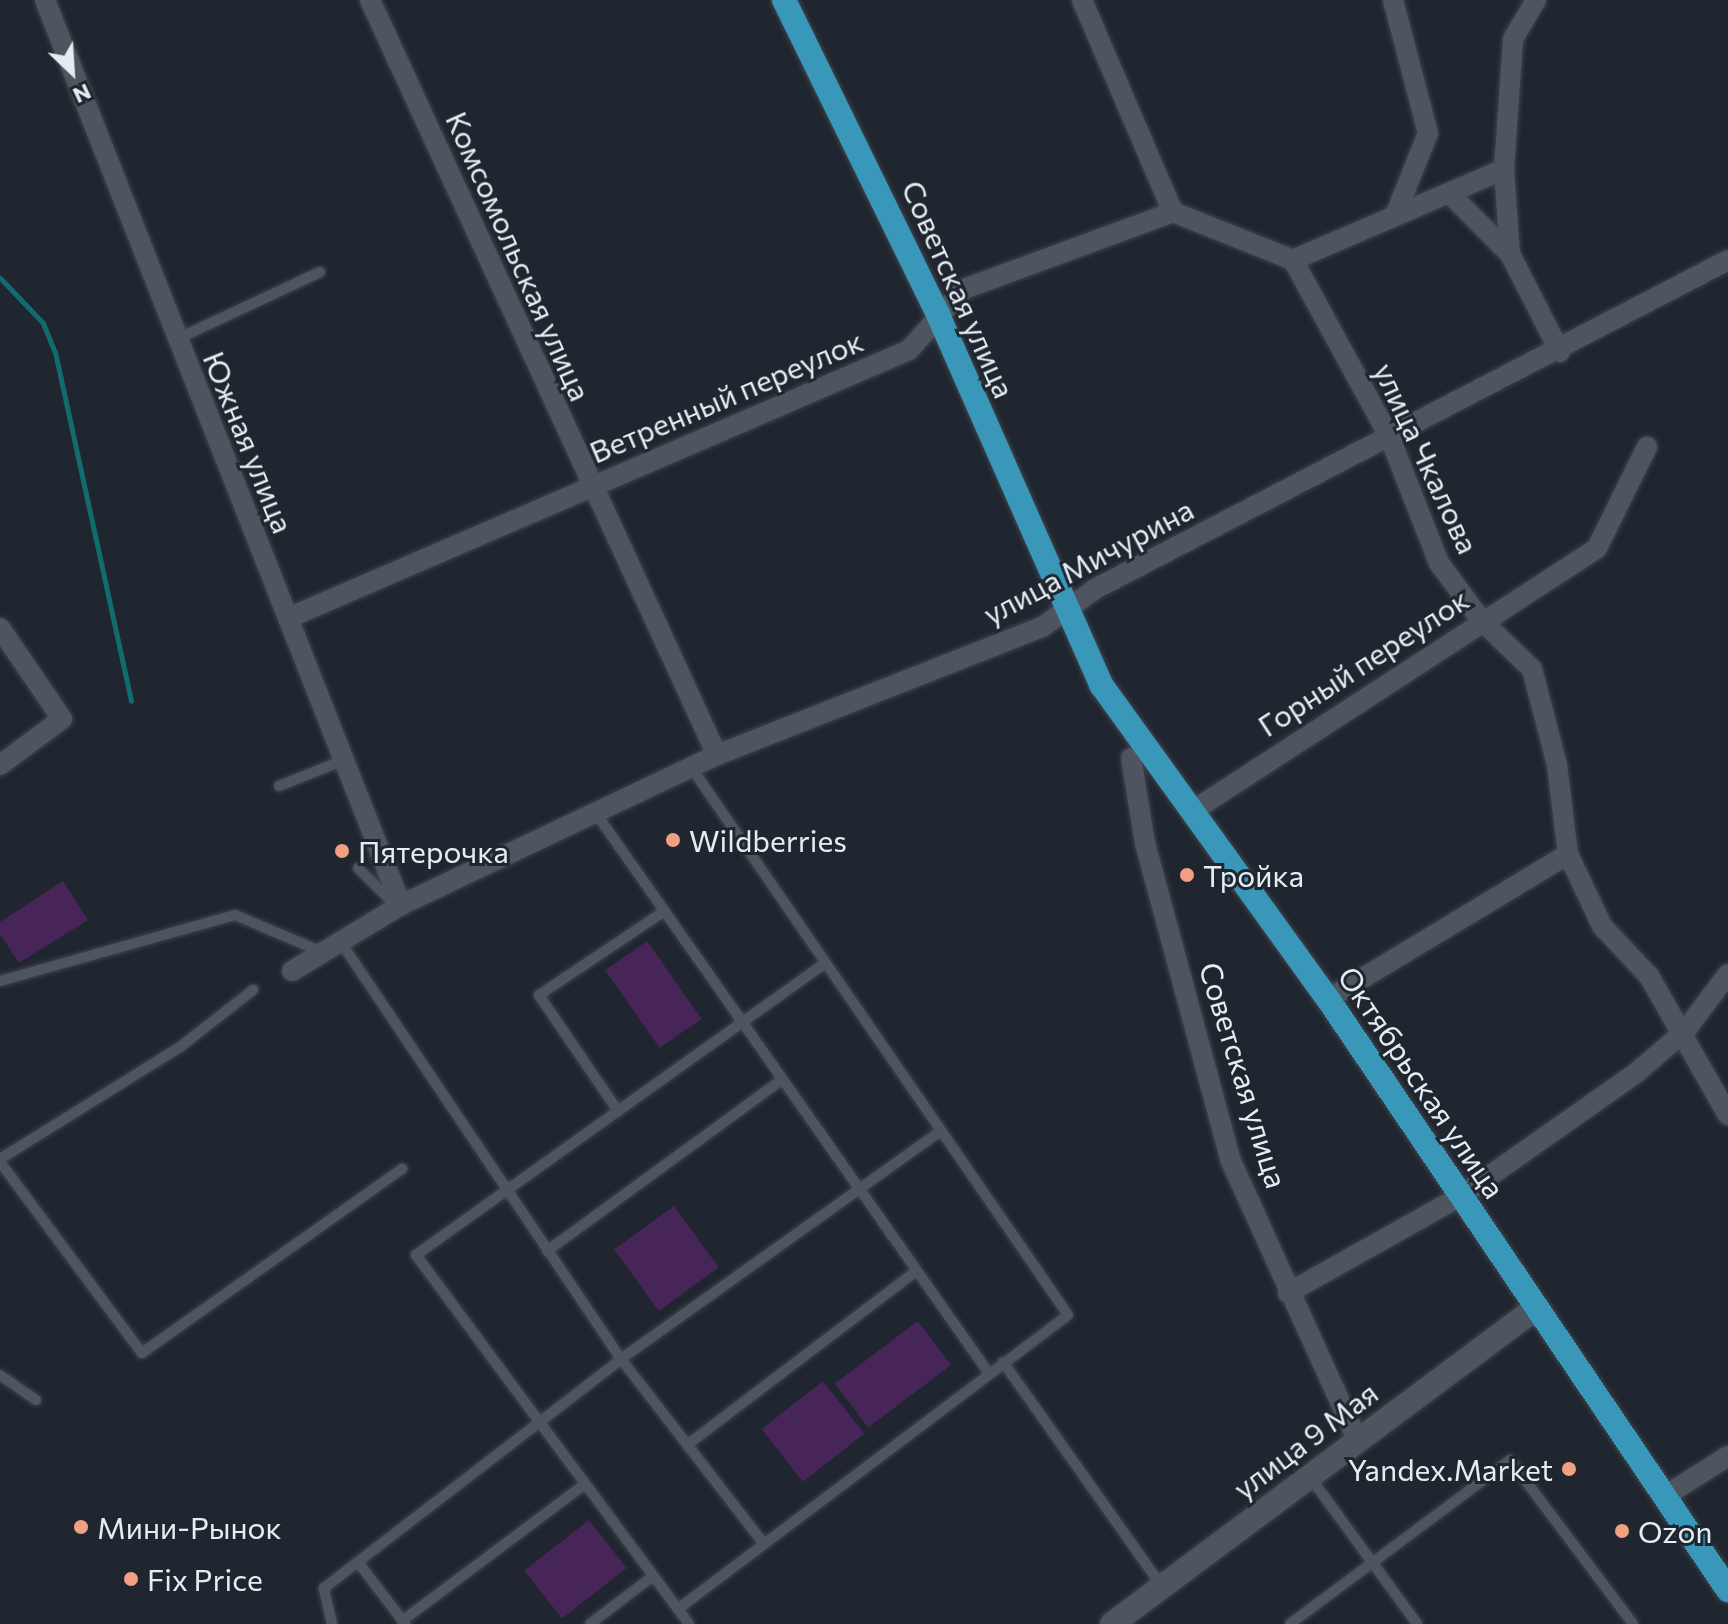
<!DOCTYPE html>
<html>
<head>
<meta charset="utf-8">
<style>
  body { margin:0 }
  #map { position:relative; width:1728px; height:1624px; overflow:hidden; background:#20262f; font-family:Commissioner,sans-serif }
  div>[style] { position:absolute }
  .green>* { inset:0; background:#482558; transform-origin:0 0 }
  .stream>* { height:5px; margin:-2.5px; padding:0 2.5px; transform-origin:2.5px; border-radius:2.5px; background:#126b6e }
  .roads { filter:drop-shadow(0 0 2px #3e444c) drop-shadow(0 0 2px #3e444c) }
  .lane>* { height:10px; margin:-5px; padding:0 5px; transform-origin:5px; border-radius:5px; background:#4e555f }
  .street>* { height:20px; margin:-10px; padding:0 10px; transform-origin:10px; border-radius:10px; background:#4e555f }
  .secondary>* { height:24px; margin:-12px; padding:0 12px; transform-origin:12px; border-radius:12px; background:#4e555f }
  .primary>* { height:24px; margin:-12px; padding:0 12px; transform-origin:12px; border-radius:12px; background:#3997ba }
  .dots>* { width:22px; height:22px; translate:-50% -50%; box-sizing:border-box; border:4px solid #20262f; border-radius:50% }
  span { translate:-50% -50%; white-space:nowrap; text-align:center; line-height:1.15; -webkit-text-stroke:6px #20262f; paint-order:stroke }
  .street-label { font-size:30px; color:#e7ecf2 }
  .poi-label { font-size:30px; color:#e7ecf2 }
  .left { translate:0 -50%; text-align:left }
  .right { translate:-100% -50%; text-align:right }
  .north { position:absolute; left:32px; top:32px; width:80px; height:80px; -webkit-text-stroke:6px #20262f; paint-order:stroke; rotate:155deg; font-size:22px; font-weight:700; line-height:32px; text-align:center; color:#e7ecf2 }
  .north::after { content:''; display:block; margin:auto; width:28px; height:36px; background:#e7ecf2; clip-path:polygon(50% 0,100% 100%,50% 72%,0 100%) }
</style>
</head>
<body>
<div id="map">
  <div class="green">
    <i style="clip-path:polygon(63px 881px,88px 920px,19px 963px,0 934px,0 922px)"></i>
    <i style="left:647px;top:941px;width:95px;height:51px;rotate:55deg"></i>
    <i style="left:674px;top:1206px;width:76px;height:74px;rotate:54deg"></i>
    <i style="left:918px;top:1321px;width:55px;height:104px;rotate:53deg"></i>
    <i style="left:823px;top:1381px;width:67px;height:78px;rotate:52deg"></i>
    <i style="left:589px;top:1520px;width:61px;height:82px;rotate:52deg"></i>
  </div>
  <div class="stream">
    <i style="left:0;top:278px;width:62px;rotate:46.3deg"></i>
    <i style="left:43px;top:323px;width:31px;rotate:68deg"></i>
    <i style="left:55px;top:352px;width:357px;rotate:77.7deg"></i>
  </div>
  <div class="roads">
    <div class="lane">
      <i style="left:177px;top:339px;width:158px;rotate:-25.1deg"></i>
      <i style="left:279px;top:786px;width:70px;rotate:-21.8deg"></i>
      <i style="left:595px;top:812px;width:684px;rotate:54.94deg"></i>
      <i style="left:358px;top:868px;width:52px;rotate:45deg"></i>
      <i style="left:340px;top:941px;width:504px;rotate:56.09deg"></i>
      <i style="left:621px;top:1359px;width:234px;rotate:52.3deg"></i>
      <i style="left:0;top:981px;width:244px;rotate:-15.7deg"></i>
      <i style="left:235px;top:915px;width:95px;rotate:23deg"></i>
      <i style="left:618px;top:1111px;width:140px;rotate:-124.3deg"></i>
      <i style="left:539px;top:995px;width:149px;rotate:-33.8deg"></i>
      <i style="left:0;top:1159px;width:212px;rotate:-31.9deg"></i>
      <i style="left:180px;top:1047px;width:93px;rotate:-38deg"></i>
      <i style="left:0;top:1162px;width:238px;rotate:53.4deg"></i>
      <i style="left:142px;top:1353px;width:319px;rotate:-35.3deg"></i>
      <i style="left:547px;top:1251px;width:288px;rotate:-36.1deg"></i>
      <i style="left:1003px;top:1362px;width:273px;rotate:54.7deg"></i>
      <i style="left:0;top:1375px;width:44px;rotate:34.8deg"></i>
      <i style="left:687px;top:1445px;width:285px;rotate:-37.2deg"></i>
      <i style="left:1310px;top:1477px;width:182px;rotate:53.9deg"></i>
      <i style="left:358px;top:1562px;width:78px;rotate:52.8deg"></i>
      <i style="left:678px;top:1609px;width:488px;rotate:-37deg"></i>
      <i style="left:1068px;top:1315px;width:665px;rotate:-124.53deg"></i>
      <i style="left:402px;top:1621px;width:229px;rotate:-36.8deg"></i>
      <i style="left:332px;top:1624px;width:37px;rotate:-103deg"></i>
      <i style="left:324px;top:1588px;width:375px;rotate:-37.6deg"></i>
      <i style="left:621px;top:1359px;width:389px;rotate:-35.5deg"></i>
      <i style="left:590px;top:1624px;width:79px;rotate:-37.3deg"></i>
      <i style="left:689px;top:1624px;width:459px;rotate:-126.5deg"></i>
      <i style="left:416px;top:1255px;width:501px;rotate:-35.5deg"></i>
      <i style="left:1290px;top:1624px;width:274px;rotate:-36.7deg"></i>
      <i style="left:1510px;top:1460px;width:205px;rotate:53.1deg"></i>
    </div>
    <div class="street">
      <i style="left:45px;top:0;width:973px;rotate:68.53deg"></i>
      <i style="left:370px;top:0;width:831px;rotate:65.32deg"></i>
      <i style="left:1082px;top:0;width:231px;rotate:66.8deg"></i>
      <i style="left:1173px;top:212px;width:129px;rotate:21.8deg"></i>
      <i style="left:1293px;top:260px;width:203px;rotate:61.4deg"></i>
      <i style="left:1390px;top:438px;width:134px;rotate:68.6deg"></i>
      <i style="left:1439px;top:563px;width:71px;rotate:53.6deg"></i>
      <i style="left:1481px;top:620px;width:71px;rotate:43.9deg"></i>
      <i style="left:1532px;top:669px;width:99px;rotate:75.4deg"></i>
      <i style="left:1557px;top:765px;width:90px;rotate:83deg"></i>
      <i style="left:1568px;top:854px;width:80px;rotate:64.7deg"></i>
      <i style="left:1602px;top:926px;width:69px;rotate:46.8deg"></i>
      <i style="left:1649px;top:976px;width:160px;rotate:60.4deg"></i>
      <i style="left:1393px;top:0;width:138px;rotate:75.3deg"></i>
      <i style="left:1428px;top:133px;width:86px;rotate:111.8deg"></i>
      <i style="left:1504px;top:169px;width:85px;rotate:86deg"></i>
      <i style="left:1449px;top:193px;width:86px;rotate:45deg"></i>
      <i style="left:1510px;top:254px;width:110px;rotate:63deg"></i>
      <i style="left:1293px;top:260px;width:230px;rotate:-23.3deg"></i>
      <i style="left:1504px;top:169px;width:130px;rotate:-86deg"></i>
      <i style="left:1513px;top:39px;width:45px;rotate:-59.5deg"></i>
      <i style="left:288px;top:618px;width:676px;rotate:-23.34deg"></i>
      <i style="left:909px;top:350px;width:82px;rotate:-48deg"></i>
      <i style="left:964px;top:289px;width:223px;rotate:-20.2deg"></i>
      <i style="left:0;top:628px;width:110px;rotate:55.7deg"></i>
      <i style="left:62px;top:719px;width:77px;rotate:143.4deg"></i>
      <i style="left:1131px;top:758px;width:86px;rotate:80.6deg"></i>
      <i style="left:1145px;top:843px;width:327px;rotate:74.9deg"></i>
      <i style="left:1230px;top:1159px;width:310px;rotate:65.6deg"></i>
      <i style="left:1191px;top:812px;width:484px;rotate:-33deg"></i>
      <i style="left:1597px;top:548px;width:113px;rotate:-63.7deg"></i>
      <i style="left:292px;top:971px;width:127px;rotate:-31.2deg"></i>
      <i style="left:401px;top:905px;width:350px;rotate:-25.4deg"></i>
      <i style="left:717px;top:755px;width:349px;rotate:-21.5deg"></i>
      <i style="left:1042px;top:627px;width:65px;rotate:-35.6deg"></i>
      <i style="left:1095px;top:589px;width:713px;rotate:-27.46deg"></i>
      <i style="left:1328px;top:999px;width:280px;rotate:-31.1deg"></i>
      <i style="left:1288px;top:1293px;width:198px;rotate:-29.3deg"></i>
      <i style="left:1461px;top:1196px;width:214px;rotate:-35.1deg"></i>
      <i style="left:1636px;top:1073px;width:65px;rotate:-40.6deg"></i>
      <i style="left:1685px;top:1031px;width:71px;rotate:-53deg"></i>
      <i style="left:1665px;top:1496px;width:75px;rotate:-32.4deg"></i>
    </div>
    <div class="secondary">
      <i style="left:1112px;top:1624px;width:529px;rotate:-36.7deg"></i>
    </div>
    <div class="primary">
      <i style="left:784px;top:0;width:353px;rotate:63.9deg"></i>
      <i style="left:939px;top:317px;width:403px;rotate:66.2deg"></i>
      <i style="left:1102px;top:686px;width:386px;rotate:54.2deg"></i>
      <i style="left:1328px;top:999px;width:714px;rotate:55.91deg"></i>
    </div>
  </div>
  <div class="dots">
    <i style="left:673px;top:840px;background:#f2a081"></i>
    <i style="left:342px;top:851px;background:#f2a081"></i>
    <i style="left:1187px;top:875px;background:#f2a081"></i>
    <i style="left:1569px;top:1469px;background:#f2a081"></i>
    <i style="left:81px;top:1527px;background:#f2a081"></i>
    <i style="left:1622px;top:1531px;background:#f2a081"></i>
    <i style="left:131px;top:1579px;background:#f2a081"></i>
  </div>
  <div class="street-label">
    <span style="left:519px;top:256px;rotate:66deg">Комсомольская улица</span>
    <span style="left:959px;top:289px;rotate:66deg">Советская улица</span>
    <span style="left:726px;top:396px;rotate:-23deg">Ветренный переулок</span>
    <span style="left:249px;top:442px;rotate:68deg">Южная улица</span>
    <span style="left:1427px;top:458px;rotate:65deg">улица Чкалова</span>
    <span style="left:1088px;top:561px;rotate:-28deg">улица Мичурина</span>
    <span style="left:1363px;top:662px;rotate:-33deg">Горный переулок</span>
    <span style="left:1244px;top:1075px;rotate:73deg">Советская улица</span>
    <span style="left:1422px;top:1082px;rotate:56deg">Октябрьская улица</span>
    <span style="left:1305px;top:1440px;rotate:-37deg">улица 9 Мая</span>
  </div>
  <div class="poi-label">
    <span class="left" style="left:689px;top:840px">Wildberries</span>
    <span class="left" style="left:358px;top:851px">Пятерочка</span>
    <span class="left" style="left:1203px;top:875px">Тройка</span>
    <span class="right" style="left:1553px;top:1469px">Yandex.Market</span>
    <span class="left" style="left:97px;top:1527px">Мини-Рынок</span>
    <span class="left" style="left:1638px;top:1531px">Ozon</span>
    <span class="left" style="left:147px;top:1579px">Fix Price</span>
  </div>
  <div class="north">N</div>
</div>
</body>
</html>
